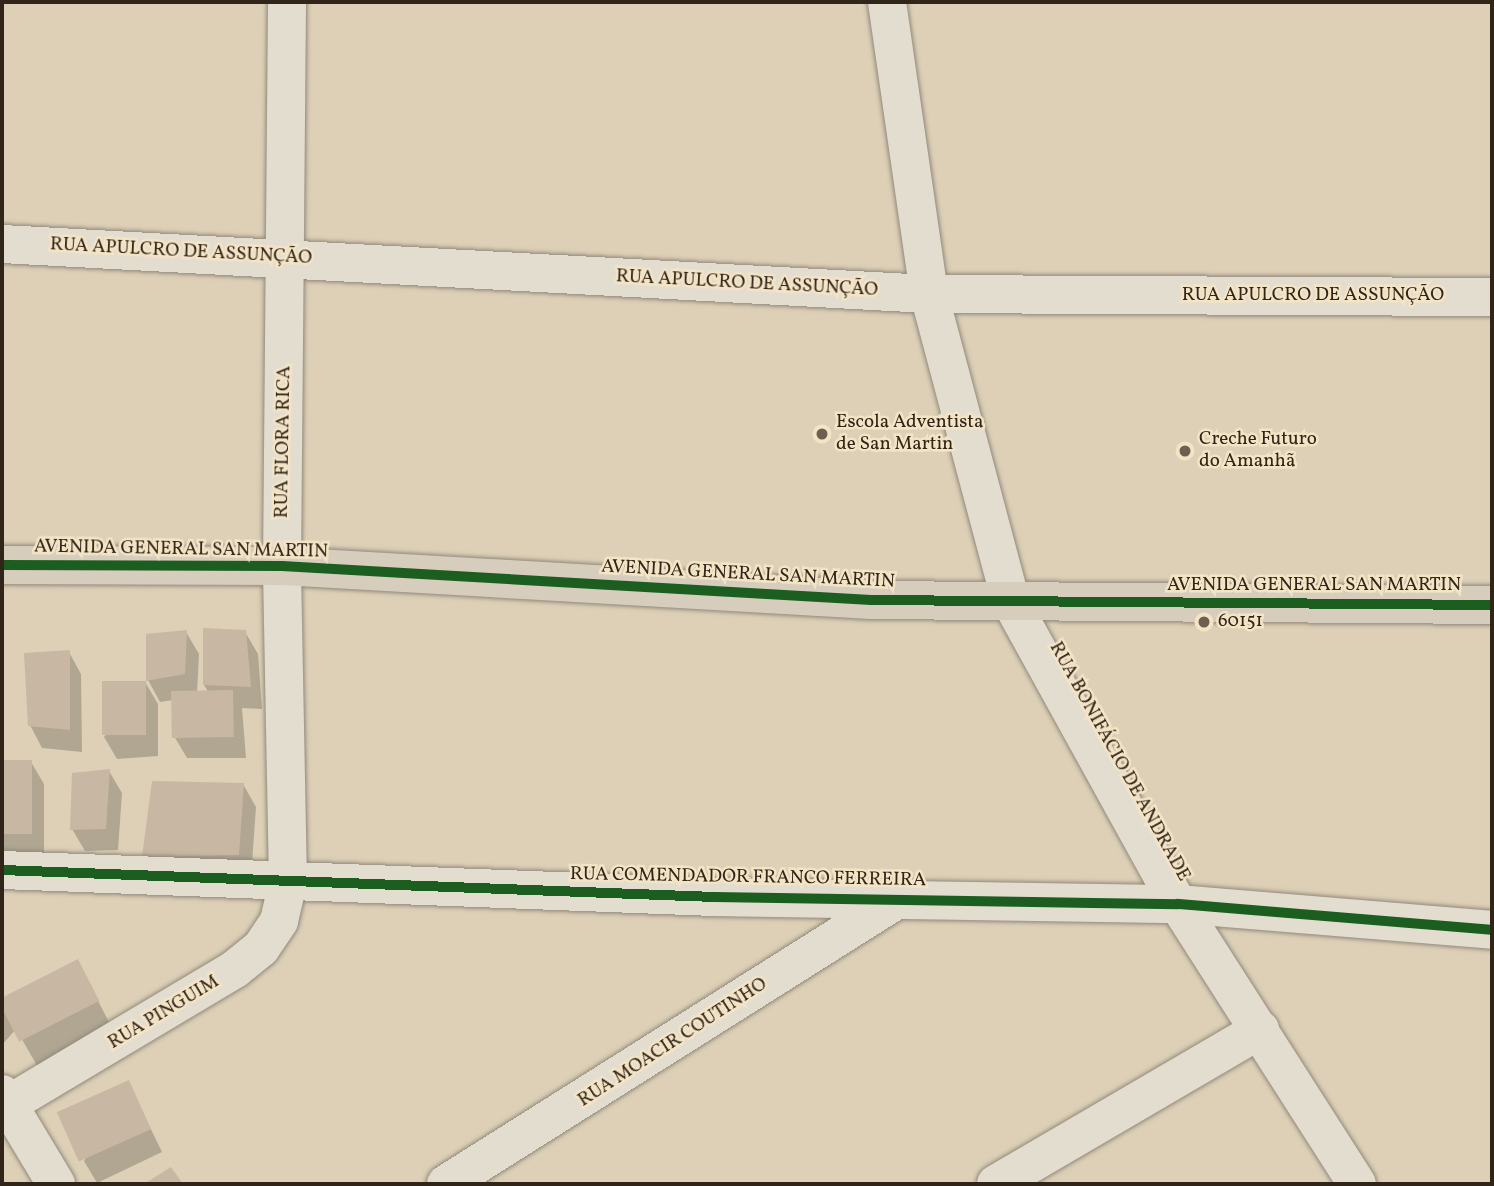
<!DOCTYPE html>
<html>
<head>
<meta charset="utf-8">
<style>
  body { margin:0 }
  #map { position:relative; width:1494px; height:1186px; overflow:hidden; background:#ddd0b7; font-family:Vollkorn,serif }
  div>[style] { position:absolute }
  .shadow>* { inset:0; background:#0003 }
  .building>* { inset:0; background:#c8b7a3; transform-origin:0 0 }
  .roads { filter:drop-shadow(0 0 2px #92897a) drop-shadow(0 0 2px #92897a) }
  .minor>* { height:38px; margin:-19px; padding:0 19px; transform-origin:19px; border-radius:19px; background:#e3ddd0 }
  .primary>* { height:38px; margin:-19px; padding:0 19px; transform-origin:19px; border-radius:19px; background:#d7cdbc }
  .cycleway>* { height:10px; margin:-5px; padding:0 5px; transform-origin:5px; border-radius:5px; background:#1b5e20 }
  .dots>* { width:19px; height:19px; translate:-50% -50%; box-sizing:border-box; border:4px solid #f3e4c6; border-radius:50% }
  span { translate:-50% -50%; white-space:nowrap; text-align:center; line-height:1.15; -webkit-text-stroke:5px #f3e4c6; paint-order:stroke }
  .street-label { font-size:19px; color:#312419 }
  .poi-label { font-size:19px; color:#312419 }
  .left { translate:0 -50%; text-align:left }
  .frame { position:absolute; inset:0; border:4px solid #312419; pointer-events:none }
</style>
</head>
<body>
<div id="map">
  <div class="shadow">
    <i style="clip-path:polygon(186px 632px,199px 654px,197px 693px,209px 693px,204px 685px,245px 632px,258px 654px,262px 709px,242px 708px,246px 758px,187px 758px,174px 736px,173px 700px,160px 702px,148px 680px)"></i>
    <i style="clip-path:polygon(69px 652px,81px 674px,82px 752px,42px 748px,30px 725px)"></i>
    <i style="clip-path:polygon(145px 682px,158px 704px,158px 756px,117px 759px,104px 737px)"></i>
    <i style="clip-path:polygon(2px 744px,3px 762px,31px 762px,44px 784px,44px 858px,2px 855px)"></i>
    <i style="clip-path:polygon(109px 771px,122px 793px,118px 850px,85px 851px,72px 829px)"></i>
    <i style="clip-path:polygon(243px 784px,256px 807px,251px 877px,144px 857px)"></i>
    <i style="clip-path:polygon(78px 962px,110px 1024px,39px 1069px,16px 1029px,2px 1045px,2px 1011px)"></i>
    <i style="clip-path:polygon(128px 1082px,162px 1152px,97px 1183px,84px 1161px)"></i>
  </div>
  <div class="building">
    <i style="clip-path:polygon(203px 628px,246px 630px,251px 687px,203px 685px)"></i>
    <i style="clip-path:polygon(187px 630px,185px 674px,146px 681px,146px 634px)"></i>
    <i style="clip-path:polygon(70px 650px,70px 730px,28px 726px,24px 653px)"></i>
    <i style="left:146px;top:681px;width:54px;height:44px;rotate:90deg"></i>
    <i style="left:233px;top:690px;width:47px;height:62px;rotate:89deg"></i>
    <i style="left:2px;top:760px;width:30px;height:74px"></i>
    <i style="clip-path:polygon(110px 769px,106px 829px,70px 830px,72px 773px)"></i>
    <i style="clip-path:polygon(152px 781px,244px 783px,239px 855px,142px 857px)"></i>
    <i style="left:78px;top:959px;width:47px;height:90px;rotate:63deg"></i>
    <i style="left:129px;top:1080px;width:54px;height:79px;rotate:66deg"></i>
    <i style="clip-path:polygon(171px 1167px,183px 1184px,144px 1184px)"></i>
  </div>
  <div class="roads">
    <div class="minor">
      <i style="left:887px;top:2px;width:295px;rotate:81.8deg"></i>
      <i style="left:929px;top:294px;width:319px;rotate:75.1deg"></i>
      <i style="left:1011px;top:602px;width:345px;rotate:61.1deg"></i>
      <i style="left:1178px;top:904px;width:332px;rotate:57.4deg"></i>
      <i style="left:2px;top:244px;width:928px;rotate:3.09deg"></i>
      <i style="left:929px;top:294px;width:563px;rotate:0.31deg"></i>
      <i style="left:2px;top:870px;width:713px;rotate:2.17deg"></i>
      <i style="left:714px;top:897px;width:464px;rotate:0.9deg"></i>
      <i style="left:1178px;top:904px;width:315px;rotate:4.7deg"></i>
      <i style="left:2px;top:1094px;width:105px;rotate:59deg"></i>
      <i style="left:2px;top:1108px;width:271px;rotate:-30.8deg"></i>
      <i style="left:235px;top:969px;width:33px;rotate:-39deg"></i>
      <i style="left:261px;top:948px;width:32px;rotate:-56deg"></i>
      <i style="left:279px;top:921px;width:39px;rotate:-77deg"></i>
      <i style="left:288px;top:883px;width:317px;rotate:-91.1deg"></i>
      <i style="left:282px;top:566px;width:564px;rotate:-89.49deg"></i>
      <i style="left:446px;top:1184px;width:534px;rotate:-32.23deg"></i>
      <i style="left:996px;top:1184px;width:306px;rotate:-30.3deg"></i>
    </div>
    <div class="primary">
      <i style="left:2px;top:565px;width:280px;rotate:0.2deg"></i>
      <i style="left:282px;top:566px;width:590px;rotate:3.3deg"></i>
      <i style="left:871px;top:600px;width:621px;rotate:0.46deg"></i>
    </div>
  </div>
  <div class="cycleway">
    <i style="left:2px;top:565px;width:280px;rotate:0.2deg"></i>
    <i style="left:282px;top:566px;width:590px;rotate:3.3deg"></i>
    <i style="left:871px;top:600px;width:621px;rotate:0.46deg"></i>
    <i style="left:2px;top:870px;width:713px;rotate:2.17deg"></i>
    <i style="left:714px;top:897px;width:464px;rotate:0.9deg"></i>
    <i style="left:1178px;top:904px;width:315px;rotate:4.7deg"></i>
  </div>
  <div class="dots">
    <i style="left:822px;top:434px;background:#6d6050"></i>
    <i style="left:1185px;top:451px;background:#6d6050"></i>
    <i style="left:1204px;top:622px;background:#6d6050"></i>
  </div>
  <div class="street-label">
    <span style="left:181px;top:252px;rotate:3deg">RUA APULCRO DE ASSUNÇÃO</span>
    <span style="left:747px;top:284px;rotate:3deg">RUA APULCRO DE ASSUNÇÃO</span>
    <span style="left:1313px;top:296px">RUA APULCRO DE ASSUNÇÃO</span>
    <span style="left:284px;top:442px;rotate:-89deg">RUA FLORA RICA</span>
    <span style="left:181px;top:550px;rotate:1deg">AVENIDA GENERAL SAN MARTIN</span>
    <span style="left:748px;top:575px;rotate:3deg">AVENIDA GENERAL SAN MARTIN</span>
    <span style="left:1314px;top:586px">AVENIDA GENERAL SAN MARTIN</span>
    <span style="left:1119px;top:762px;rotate:61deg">RUA BONIFÁCIO DE ANDRADE</span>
    <span style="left:748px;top:878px;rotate:1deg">RUA COMENDADOR FRANCO FERREIRA</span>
    <span style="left:164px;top:1013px;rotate:-31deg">RUA PINGUIM</span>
    <span style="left:673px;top:1043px;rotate:-33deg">RUA MOACIR COUTINHO</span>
  </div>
  <div class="poi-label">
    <span class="left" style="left:836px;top:434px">Escola Adventista<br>de San Martin</span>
    <span class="left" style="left:1199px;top:451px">Creche Futuro<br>do Amanhã</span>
    <span class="left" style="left:1218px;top:622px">60151</span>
  </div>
  <div class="frame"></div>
</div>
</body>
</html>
